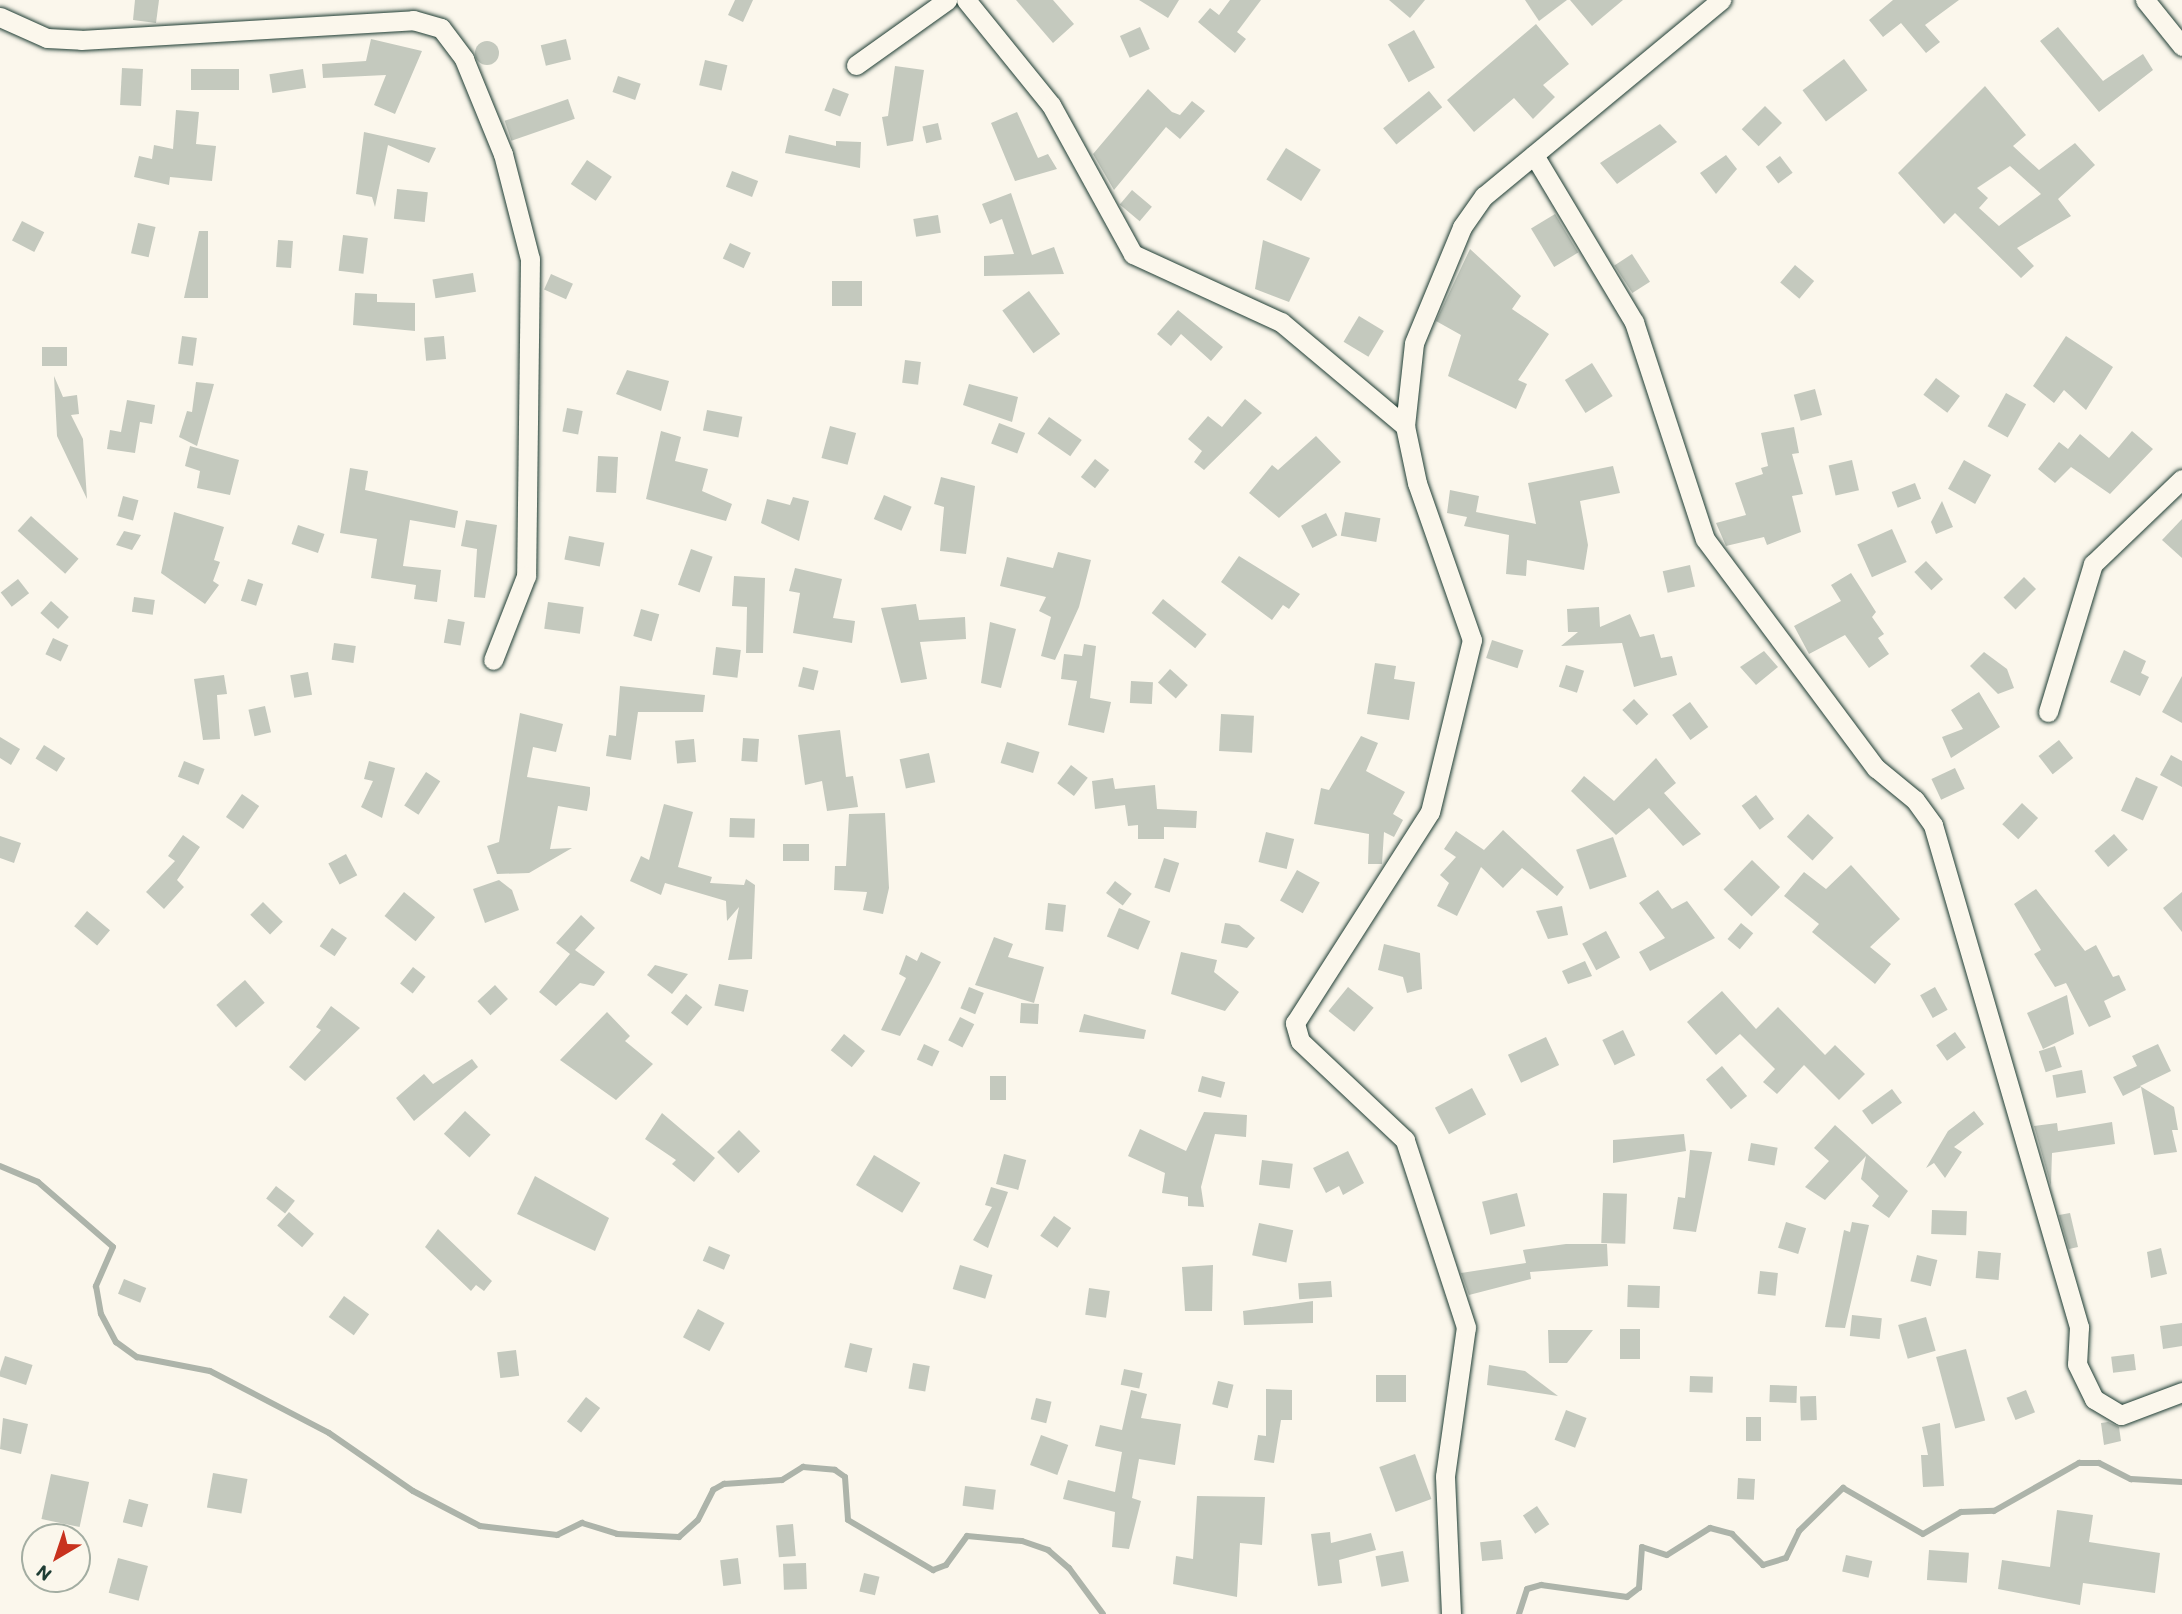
<!DOCTYPE html>
<html>
<head>
<meta charset="utf-8">
<style>
  body { margin:0 }
  #map { position:relative; width:2182px; height:1614px; overflow:hidden; background:#fbf7ec; font-family:Itim,sans-serif }
  div>[style] { position:absolute }
  .stream>* { height:6px; margin:-3px; padding:0 3px; transform-origin:3px; border-radius:3px; background:#adb4aa }
  .building>* { inset:0; background:#c4c9be; transform-origin:0 0 }
  .round { border-radius:50% }
  .roads { filter:drop-shadow(0 0 2px #1f3d34) drop-shadow(0 0 2px #1f3d34) }
  .street>* { height:19px; margin:-9.5px; padding:0 9.5px; transform-origin:9.5px; border-radius:9.5px; background:#fbf7ec }
  span { translate:-50% -50%; white-space:nowrap; text-align:center; line-height:1.15; -webkit-text-stroke:6px #fbf7ec; paint-order:stroke }
  .north { position:absolute; left:21px; top:1523px; width:70px; height:70px; box-sizing:border-box; background:#fbf7ec; border:2px solid #a3ada2; border-radius:50%; rotate:219deg; font-size:19px; font-weight:700; line-height:28px; text-align:center; color:#1f3d34 }
  .north::after { content:''; display:block; margin:auto; width:24px; height:32px; background:#c8321e; clip-path:polygon(50% 0,100% 100%,50% 72%,0 100%) }
</style>
</head>
<body>
<div id="map">
  <div class="stream">
    <i style="left:0;top:1166px;width:41px;rotate:22.8deg"></i>
    <i style="left:38px;top:1182px;width:99px;rotate:40.9deg"></i>
    <i style="left:113px;top:1247px;width:43px;rotate:113.6deg"></i>
    <i style="left:96px;top:1286px;width:28px;rotate:80deg"></i>
    <i style="left:101px;top:1314px;width:32px;rotate:62deg"></i>
    <i style="left:116px;top:1342px;width:26px;rotate:36deg"></i>
    <i style="left:137px;top:1357px;width:74px;rotate:10.9deg"></i>
    <i style="left:210px;top:1371px;width:134px;rotate:27.5deg"></i>
    <i style="left:329px;top:1433px;width:102px;rotate:34.6deg"></i>
    <i style="left:413px;top:1491px;width:76px;rotate:27.6deg"></i>
    <i style="left:480px;top:1526px;width:78px;rotate:6.7deg"></i>
    <i style="left:557px;top:1535px;width:28px;rotate:-26deg"></i>
    <i style="left:582px;top:1523px;width:37px;rotate:17deg"></i>
    <i style="left:617px;top:1534px;width:62px;rotate:2.8deg"></i>
    <i style="left:679px;top:1537px;width:25px;rotate:-42deg"></i>
    <i style="left:698px;top:1520px;width:34px;rotate:-63deg"></i>
    <i style="left:713px;top:1490px;width:13px;rotate:-29deg"></i>
    <i style="left:724px;top:1484px;width:58px;rotate:-3.9deg"></i>
    <i style="left:782px;top:1480px;width:25px;rotate:-32deg"></i>
    <i style="left:803px;top:1467px;width:32px;rotate:5deg"></i>
    <i style="left:835px;top:1470px;width:12px;rotate:35deg"></i>
    <i style="left:845px;top:1477px;width:43px;rotate:86deg"></i>
    <i style="left:848px;top:1520px;width:99px;rotate:30.5deg"></i>
    <i style="left:933px;top:1570px;width:14px;rotate:-21deg"></i>
    <i style="left:946px;top:1565px;width:36px;rotate:-54deg"></i>
    <i style="left:967px;top:1536px;width:55px;rotate:5.2deg"></i>
    <i style="left:1022px;top:1541px;width:28px;rotate:19deg"></i>
    <i style="left:1048px;top:1550px;width:28px;rotate:41deg"></i>
    <i style="left:1069px;top:1568px;width:57px;rotate:53.5deg"></i>
    <i style="left:1519px;top:1614px;width:26px;rotate:-72deg"></i>
    <i style="left:1527px;top:1589px;width:15px;rotate:-16deg"></i>
    <i style="left:1541px;top:1585px;width:87px;rotate:7.9deg"></i>
    <i style="left:1627px;top:1597px;width:15px;rotate:-37deg"></i>
    <i style="left:1639px;top:1588px;width:41px;rotate:-85.8deg"></i>
    <i style="left:1642px;top:1547px;width:26px;rotate:18deg"></i>
    <i style="left:1667px;top:1555px;width:51px;rotate:-32.1deg"></i>
    <i style="left:1710px;top:1528px;width:23px;rotate:15deg"></i>
    <i style="left:1732px;top:1534px;width:44px;rotate:45deg"></i>
    <i style="left:1763px;top:1565px;width:24px;rotate:-17deg"></i>
    <i style="left:1786px;top:1558px;width:30px;rotate:-64deg"></i>
    <i style="left:1799px;top:1531px;width:62px;rotate:-44.3deg"></i>
    <i style="left:1843px;top:1488px;width:92px;rotate:29.9deg"></i>
    <i style="left:1923px;top:1534px;width:44px;rotate:-30.1deg"></i>
    <i style="left:1961px;top:1512px;width:33px;rotate:-2deg"></i>
    <i style="left:1994px;top:1511px;width:98px;rotate:-29.5deg"></i>
    <i style="left:2079px;top:1463px;width:20px"></i>
    <i style="left:2099px;top:1463px;width:36px;rotate:27deg"></i>
    <i style="left:2131px;top:1479px;width:51px;rotate:3.4deg"></i>
  </div>
  <div class="building">
    <i style="clip-path:polygon(135px 0,159px 0,156px 23px,133px 20px)"></i>
    <i style="clip-path:polygon(735px 0,753px 0,743px 22px,728px 15px)"></i>
    <i style="clip-path:polygon(1016px 0,1053px 0,1074px 24px,1053px 43px)"></i>
    <i style="clip-path:polygon(1139px 0,1179px 0,1168px 18px)"></i>
    <i style="clip-path:polygon(1230px 0,1261px 0,1237px 32px,1246px 39px,1235px 53px,1198px 22px,1210px 8px,1219px 15px)"></i>
    <i style="clip-path:polygon(1389px 0,1425px 0,1410px 18px)"></i>
    <i style="clip-path:polygon(1525px 0,1567px 0,1539px 21px)"></i>
    <i style="clip-path:polygon(1570px 0,1623px 0,1592px 26px)"></i>
    <i style="clip-path:polygon(1893px 0,1959px 0,1925px 25px,1940px 42px,1926px 53px,1901px 23px,1883px 37px,1869px 20px)"></i>
    <i style="clip-path:polygon(1536px 24px,1569px 64px,1543px 85px,1555px 97px,1533px 119px,1514px 98px,1474px 132px,1447px 100px)"></i>
    <i style="left:1140px;top:27px;width:24px;height:22px;rotate:66deg"></i>
    <i style="clip-path:polygon(2058px 27px,2103px 81px,2143px 54px,2153px 70px,2099px 112px,2040px 41px)"></i>
    <i style="left:1414px;top:30px;width:43px;height:30px;rotate:61deg"></i>
    <i style="clip-path:polygon(371px 39px,422px 51px,395px 114px,374px 105px,386px 75px,323px 78px,322px 64px,366px 61px)"></i>
    <i style="left:566px;top:39px;width:21px;height:26px;rotate:76deg"></i>
    <i class="round" style="left:475px;top:41px;width:24px;height:24px"></i>
    <i style="left:1844px;top:59px;width:39px;height:52px;rotate:53deg"></i>
    <i style="left:705px;top:60px;width:23px;height:26px;rotate:13deg"></i>
    <i style="clip-path:polygon(895px 66px,924px 70px,913px 141px,887px 146px,882px 117px,888px 116px)"></i>
    <i style="left:122px;top:68px;width:21px;height:37px;rotate:3deg"></i>
    <i style="left:191px;top:69px;width:48px;height:21px"></i>
    <i style="left:303px;top:69px;width:19px;height:34px;rotate:81deg"></i>
    <i style="left:618px;top:76px;width:24px;height:17px;rotate:19deg"></i>
    <i style="clip-path:polygon(evenodd,1985px 86px,2026px 135px,2013px 146px,2039px 170px,2075px 143px,2095px 165px,2058px 199px,2071px 216px,2017px 248px,2034px 266px,2021px 278px,1955px 213px,1944px 224px,1898px 173px,1985px 86px,2010px 166px,2041px 194px,1999px 226px,1979px 208px,1988px 198px,1977px 188px,2010px 166px)"></i>
    <i style="left:833px;top:88px;width:17px;height:24px;rotate:21deg"></i>
    <i style="clip-path:polygon(1148px 89px,1172px 112px,1180px 115px,1192px 101px,1205px 111px,1180px 139px,1166px 127px,1114px 190px,1093px 154px)"></i>
    <i style="left:1429px;top:91px;width:21px;height:59px;rotate:51deg"></i>
    <i style="left:568px;top:99px;width:21px;height:67px;rotate:71deg"></i>
    <i style="left:1765px;top:106px;width:24px;height:33px;rotate:45deg"></i>
    <i style="clip-path:polygon(176px 110px,199px 112px,196px 144px,216px 146px,212px 181px,170px 177px,169px 185px,134px 177px,139px 156px,152px 159px,154px 145px,173px 149px)"></i>
    <i style="clip-path:polygon(1017px 112px,1038px 158px,1048px 154px,1057px 169px,1015px 181px,991px 123px)"></i>
    <i style="left:938px;top:123px;width:17px;height:16px;rotate:77deg"></i>
    <i style="clip-path:polygon(1660px 124px,1677px 142px,1617px 184px,1600px 163px)"></i>
    <i style="clip-path:polygon(364px 132px,436px 148px,429px 163px,388px 145px,375px 207px,372px 197px,356px 194px)"></i>
    <i style="clip-path:polygon(789px 135px,836px 146px,836px 141px,861px 142px,860px 168px,785px 153px)"></i>
    <i style="left:1286px;top:148px;width:41px;height:37px;rotate:32deg"></i>
    <i style="clip-path:polygon(1726px 155px,1737px 169px,1716px 194px,1700px 173px)"></i>
    <i style="left:1780px;top:156px;width:21px;height:18px;rotate:53deg"></i>
    <i style="left:587px;top:160px;width:30px;height:29px;rotate:34deg"></i>
    <i style="left:732px;top:171px;width:28px;height:17px;rotate:21deg"></i>
    <i style="left:397px;top:189px;width:31px;height:30px;rotate:6deg"></i>
    <i style="left:1132px;top:190px;width:26px;height:19px;rotate:40deg"></i>
    <i style="clip-path:polygon(1011px 193px,1032px 255px,1054px 247px,1064px 274px,984px 276px,984px 256px,1014px 254px,1002px 219px,990px 224px,982px 204px)"></i>
    <i style="left:1555px;top:214px;width:45px;height:28px;rotate:59deg"></i>
    <i style="left:938px;top:215px;width:18px;height:25px;rotate:81deg"></i>
    <i style="left:22px;top:221px;width:25px;height:22px;rotate:27deg"></i>
    <i style="left:138px;top:223px;width:18px;height:31px;rotate:13deg"></i>
    <i style="clip-path:polygon(199px 231px,208px 231px,208px 298px,184px 298px)"></i>
    <i style="left:343px;top:235px;width:25px;height:36px;rotate:7deg"></i>
    <i style="left:278px;top:240px;width:15px;height:27px;rotate:4deg"></i>
    <i style="clip-path:polygon(1263px 240px,1310px 258px,1289px 302px,1255px 289px)"></i>
    <i style="left:730px;top:243px;width:23px;height:17px;rotate:25deg"></i>
    <i style="clip-path:polygon(1470px 249px,1521px 296px,1512px 309px,1549px 334px,1518px 380px,1527px 384px,1516px 409px,1448px 376px,1461px 335px,1436px 321px)"></i>
    <i style="left:1632px;top:254px;width:33px;height:21px;rotate:57deg"></i>
    <i style="left:1795px;top:265px;width:25px;height:23px;rotate:40deg"></i>
    <i style="left:473px;top:273px;width:19px;height:41px;rotate:81deg"></i>
    <i style="left:551px;top:274px;width:24px;height:17px;rotate:24deg"></i>
    <i style="left:832px;top:281px;width:30px;height:25px"></i>
    <i style="left:1029px;top:291px;width:53px;height:33px;rotate:54deg"></i>
    <i style="clip-path:polygon(355px 293px,377px 294px,377px 302px,415px 303px,415px 331px,353px 325px)"></i>
    <i style="clip-path:polygon(1178px 310px,1223px 347px,1211px 361px,1181px 334px,1171px 346px,1157px 334px)"></i>
    <i style="left:1359px;top:316px;width:29px;height:30px;rotate:31deg"></i>
    <i style="left:182px;top:336px;width:15px;height:28px;rotate:8deg"></i>
    <i style="left:444px;top:336px;width:23px;height:20px;rotate:85deg"></i>
    <i style="clip-path:polygon(2066px 336px,2113px 367px,2086px 410px,2064px 390px,2054px 403px,2033px 386px)"></i>
    <i style="left:42px;top:347px;width:25px;height:19px"></i>
    <i style="left:905px;top:360px;width:16px;height:23px;rotate:7deg"></i>
    <i style="left:1592px;top:363px;width:39px;height:32px;rotate:58deg"></i>
    <i style="clip-path:polygon(627px 370px,669px 381px,661px 411px,616px 394px)"></i>
    <i style="clip-path:polygon(54px 376px,63px 397px,77px 395px,79px 414px,71px 415px,83px 439px,87px 499px,57px 436px)"></i>
    <i style="left:1936px;top:378px;width:30px;height:21px;rotate:37deg"></i>
    <i style="clip-path:polygon(196px 382px,214px 384px,197px 446px,179px 437px,187px 411px,192px 412px)"></i>
    <i style="clip-path:polygon(969px 384px,1018px 397px,1012px 422px,963px 405px)"></i>
    <i style="left:1815px;top:389px;width:27px;height:22px;rotate:75deg"></i>
    <i style="left:2006px;top:393px;width:23px;height:38px;rotate:29deg"></i>
    <i style="clip-path:polygon(1245px 399px,1262px 413px,1204px 470px,1194px 462px,1202px 451px,1188px 439px,1208px 416px,1222px 427px)"></i>
    <i style="clip-path:polygon(127px 400px,155px 405px,152px 424px,140px 422px,135px 453px,107px 449px,110px 430px,121px 432px)"></i>
    <i style="left:567px;top:408px;width:16px;height:24px;rotate:11deg"></i>
    <i style="left:707px;top:410px;width:36px;height:21px;rotate:11deg"></i>
    <i style="left:1049px;top:417px;width:40px;height:20px;rotate:35deg"></i>
    <i style="left:999px;top:423px;width:28px;height:22px;rotate:21deg"></i>
    <i style="left:830px;top:426px;width:27px;height:33px;rotate:15deg"></i>
    <i style="clip-path:polygon(1794px 427px,1799px 453px,1792px 454px,1803px 494px,1792px 496px,1801px 532px,1767px 545px,1764px 537px,1726px 546px,1716px 523px,1746px 515px,1735px 483px,1763px 474px,1761px 468px,1768px 466px,1761px 433px)"></i>
    <i style="clip-path:polygon(661px 431px,681px 437px,675px 461px,708px 469px,702px 491px,732px 504px,726px 521px,646px 499px)"></i>
    <i style="clip-path:polygon(2132px 431px,2153px 449px,2110px 494px,2071px 467px,2055px 483px,2038px 469px,2059px 442px,2068px 449px,2080px 434px,2109px 458px)"></i>
    <i style="clip-path:polygon(1316px 436px,1341px 462px,1279px 518px,1249px 493px,1272px 465px,1278px 470px)"></i>
    <i style="clip-path:polygon(190px 446px,239px 460px,230px 495px,197px 488px,200px 471px,185px 466px)"></i>
    <i style="left:598px;top:456px;width:20px;height:36px;rotate:3deg"></i>
    <i style="left:1095px;top:459px;width:18px;height:23px;rotate:38deg"></i>
    <i style="left:1852px;top:460px;width:31px;height:24px;rotate:77deg"></i>
    <i style="left:1964px;top:460px;width:31px;height:33px;rotate:29deg"></i>
    <i style="clip-path:polygon(1613px 466px,1620px 493px,1580px 501px,1588px 545px,1584px 570px,1527px 560px,1526px 576px,1506px 574px,1509px 535px,1464px 526px,1467px 517px,1447px 513px,1450px 490px,1479px 496px,1476px 512px,1536px 524px,1528px 483px)"></i>
    <i style="clip-path:polygon(350px 468px,368px 471px,365px 490px,458px 511px,455px 528px,410px 520px,403px 566px,441px 570px,437px 602px,414px 599px,416px 585px,371px 578px,377px 539px,340px 533px)"></i>
    <i style="clip-path:polygon(941px 477px,975px 486px,966px 554px,940px 551px,944px 507px,934px 504px)"></i>
    <i style="left:1915px;top:483px;width:17px;height:25px;rotate:69deg"></i>
    <i style="left:884px;top:495px;width:30px;height:26px;rotate:23deg"></i>
    <i style="left:123px;top:496px;width:16px;height:21px;rotate:15deg"></i>
    <i style="clip-path:polygon(793px 497px,809px 501px,799px 541px,761px 523px,767px 499px,790px 505px)"></i>
    <i style="clip-path:polygon(1942px 501px,1953px 527px,1936px 534px,1931px 522px)"></i>
    <i style="clip-path:polygon(174px 512px,224px 527px,214px 560px,220px 562px,213px 581px,219px 585px,205px 604px,161px 573px)"></i>
    <i style="left:1345px;top:512px;width:36px;height:24px;rotate:10deg"></i>
    <i style="left:1326px;top:513px;width:25px;height:28px;rotate:63deg"></i>
    <i style="left:31px;top:516px;width:64px;height:20px;rotate:42deg"></i>
    <i style="clip-path:polygon(2182px 519px,2182px 558px,2162px 540px)"></i>
    <i style="clip-path:polygon(466px 520px,497px 525px,485px 598px,474px 597px,477px 549px,461px 546px)"></i>
    <i style="left:298px;top:525px;width:28px;height:20px;rotate:19deg"></i>
    <i style="left:1892px;top:529px;width:36px;height:38px;rotate:66deg"></i>
    <i style="clip-path:polygon(124px 531px,141px 535px,132px 550px,116px 545px)"></i>
    <i style="left:569px;top:536px;width:36px;height:24px;rotate:11deg"></i>
    <i style="left:691px;top:549px;width:23px;height:38px;rotate:20deg"></i>
    <i style="clip-path:polygon(1058px 552px,1091px 560px,1079px 607px,1055px 660px,1041px 656px,1051px 617px,1039px 611px,1046px 597px,1000px 586px,1007px 557px,1053px 568px)"></i>
    <i style="clip-path:polygon(1239px 556px,1300px 594px,1289px 609px,1283px 605px,1272px 620px,1221px 582px)"></i>
    <i style="left:1926px;top:561px;width:25px;height:16px;rotate:47deg"></i>
    <i style="left:1690px;top:565px;width:22px;height:28px;rotate:77deg"></i>
    <i style="clip-path:polygon(795px 568px,842px 579px,833px 618px,855px 621px,852px 643px,793px 633px,800px 593px,789px 591px)"></i>
    <i style="clip-path:polygon(1851px 573px,1876px 612px,1872px 617px,1884px 634px,1878px 638px,1889px 654px,1869px 668px,1845px 635px,1809px 654px,1794px 626px,1841px 601px,1831px 585px)"></i>
    <i style="clip-path:polygon(734px 576px,765px 578px,763px 653px,746px 653px,747px 607px,732px 606px)"></i>
    <i style="left:2024px;top:577px;width:17px;height:29px;rotate:45deg"></i>
    <i style="left:18px;top:579px;width:18px;height:22px;rotate:52deg"></i>
    <i style="left:248px;top:579px;width:16px;height:23px;rotate:18deg"></i>
    <i style="left:134px;top:597px;width:21px;height:15px;rotate:8deg"></i>
    <i style="left:1163px;top:599px;width:56px;height:18px;rotate:39deg"></i>
    <i style="left:51px;top:601px;width:24px;height:16px;rotate:42deg"></i>
    <i style="left:548px;top:602px;width:36px;height:27px;rotate:8deg"></i>
    <i style="clip-path:polygon(916px 604px,919px 620px,965px 617px,966px 639px,920px 642px,927px 679px,901px 683px,881px 608px)"></i>
    <i style="clip-path:polygon(1599px 607px,1600px 627px,1630px 614px,1640px 637px,1654px 634px,1661px 658px,1672px 656px,1677px 675px,1634px 687px,1622px 643px,1561px 646px,1578px 632px,1568px 632px,1567px 609px)"></i>
    <i style="left:641px;top:609px;width:19px;height:28px;rotate:16deg"></i>
    <i style="left:448px;top:619px;width:17px;height:24px;rotate:10deg"></i>
    <i style="clip-path:polygon(990px 622px,1016px 629px,1001px 688px,981px 683px)"></i>
    <i style="left:53px;top:638px;width:17px;height:18px;rotate:25deg"></i>
    <i style="left:1492px;top:640px;width:33px;height:19px;rotate:18deg"></i>
    <i style="left:334px;top:643px;width:22px;height:17px;rotate:8deg"></i>
    <i style="clip-path:polygon(1084px 644px,1096px 646px,1090px 698px,1111px 702px,1104px 733px,1068px 725px,1077px 681px,1061px 679px,1064px 654px,1082px 656px)"></i>
    <i style="left:716px;top:647px;width:25px;height:28px;rotate:7deg"></i>
    <i style="clip-path:polygon(2124px 650px,2146px 661px,2141px 673px,2149px 677px,2140px 696px,2110px 682px)"></i>
    <i style="clip-path:polygon(1764px 651px,1778px 667px,1756px 685px,1740px 667px)"></i>
    <i style="clip-path:polygon(1984px 652px,2007px 669px,2014px 688px,1998px 694px,1970px 666px)"></i>
    <i style="clip-path:polygon(1375px 663px,1396px 666px,1394px 679px,1415px 682px,1409px 720px,1367px 714px)"></i>
    <i style="left:1566px;top:665px;width:19px;height:23px;rotate:18deg"></i>
    <i style="left:803px;top:667px;width:16px;height:20px;rotate:14deg"></i>
    <i style="left:1170px;top:669px;width:24px;height:18px;rotate:42deg"></i>
    <i style="left:308px;top:672px;width:23px;height:18px;rotate:80deg"></i>
    <i style="clip-path:polygon(224px 675px,227px 694px,217px 695px,220px 739px,203px 740px,194px 679px)"></i>
    <i style="clip-path:polygon(2182px 676px,2182px 723px,2162px 712px)"></i>
    <i style="left:1131px;top:681px;width:22px;height:22px;rotate:3deg"></i>
    <i style="clip-path:polygon(620px 686px,705px 695px,703px 712px,638px 712px,631px 760px,606px 756px,609px 735px,616px 736px)"></i>
    <i style="clip-path:polygon(1979px 692px,2000px 727px,1951px 758px,1942px 737px,1963px 729px,1951px 710px)"></i>
    <i style="left:1634px;top:699px;width:21px;height:16px;rotate:47deg"></i>
    <i style="left:1690px;top:702px;width:31px;height:22px;rotate:54deg"></i>
    <i style="left:265px;top:706px;width:27px;height:17px;rotate:77deg"></i>
    <i style="clip-path:polygon(520px 713px,563px 724px,556px 752px,533px 747px,527px 777px,590px 787px,590px 794px,587px 811px,558px 806px,550px 849px,572px 848px,529px 873px,497px 874px,487px 846px,499px 842px)"></i>
    <i style="left:1221px;top:714px;width:33px;height:37px;rotate:3deg"></i>
    <i style="clip-path:polygon(840px 730px,846px 777px,853px 776px,858px 807px,827px 811px,822px 781px,805px 785px,798px 735px)"></i>
    <i style="clip-path:polygon(1361px 736px,1378px 743px,1366px 771px,1405px 792px,1393px 814px,1403px 820px,1394px 837px,1384px 832px,1382px 864px,1368px 864px,1369px 834px,1314px 824px,1321px 788px,1329px 790px)"></i>
    <i style="clip-path:polygon(0 737px,20px 749px,11px 765px,0 758px)"></i>
    <i style="left:743px;top:738px;width:16px;height:23px;rotate:4deg"></i>
    <i style="left:694px;top:739px;width:23px;height:19px;rotate:85deg"></i>
    <i style="left:2059px;top:740px;width:23px;height:26px;rotate:52deg"></i>
    <i style="left:1007px;top:742px;width:34px;height:22px;rotate:17deg"></i>
    <i style="left:44px;top:745px;width:25px;height:16px;rotate:32deg"></i>
    <i style="left:929px;top:753px;width:30px;height:30px;rotate:78deg"></i>
    <i style="clip-path:polygon(2171px 755px,2182px 761px,2182px 787px,2160px 775px)"></i>
    <i style="clip-path:polygon(1656px 758px,1676px 783px,1664px 793px,1701px 834px,1683px 846px,1649px 808px,1616px 835px,1571px 791px,1584px 776px,1614px 801px)"></i>
    <i style="left:184px;top:761px;width:22px;height:17px;rotate:21deg"></i>
    <i style="clip-path:polygon(369px 761px,395px 768px,382px 818px,361px 807px,373px 781px,364px 779px)"></i>
    <i style="left:1071px;top:765px;width:21px;height:23px;rotate:37deg"></i>
    <i style="left:1955px;top:768px;width:23px;height:26px;rotate:65deg"></i>
    <i style="left:426px;top:772px;width:17px;height:40px;rotate:33deg"></i>
    <i style="left:2136px;top:777px;width:24px;height:37px;rotate:24deg"></i>
    <i style="clip-path:polygon(1113px 778px,1115px 789px,1155px 785px,1157px 809px,1197px 811px,1196px 828px,1164px 827px,1164px 839px,1138px 839px,1138px 825px,1128px 826px,1125px 805px,1095px 809px,1092px 781px)"></i>
    <i style="left:242px;top:794px;width:21px;height:28px;rotate:35deg"></i>
    <i style="left:1756px;top:795px;width:30px;height:18px;rotate:53deg"></i>
    <i style="left:2022px;top:803px;width:22px;height:29px;rotate:43deg"></i>
    <i style="clip-path:polygon(664px 804px,693px 812px,678px 867px,712px 877px,710px 883px,744px 885px,746px 879px,755px 885px,752px 959px,728px 960px,739px 907px,727px 921px,726px 901px,665px 883px,661px 895px,630px 881px,641px 856px,649px 860px)"></i>
    <i style="clip-path:polygon(885px 813px,889px 888px,883px 914px,863px 910px,867px 892px,834px 890px,835px 866px,846px 866px,849px 814px)"></i>
    <i style="left:1808px;top:814px;width:35px;height:31px;rotate:43deg"></i>
    <i style="left:730px;top:818px;width:25px;height:19px;rotate:2deg"></i>
    <i style="clip-path:polygon(1503px 830px,1564px 887px,1557px 896px,1522px 868px,1503px 888px,1481px 867px,1457px 916px,1437px 906px,1449px 883px,1440px 875px,1456px 857px,1444px 849px,1456px 831px,1484px 850px)"></i>
    <i style="left:1266px;top:832px;width:29px;height:31px;rotate:14deg"></i>
    <i style="left:2114px;top:834px;width:21px;height:26px;rotate:49deg"></i>
    <i style="clip-path:polygon(183px 835px,200px 847px,177px 880px,184px 887px,164px 909px,146px 892px,175px 861px,168px 856px)"></i>
    <i style="clip-path:polygon(0 836px,21px 843px,14px 863px,0 858px)"></i>
    <i style="left:1613px;top:837px;width:42px;height:39px;rotate:71deg"></i>
    <i style="left:809px;top:844px;width:17px;height:26px;rotate:90deg"></i>
    <i style="left:346px;top:854px;width:24px;height:20px;rotate:62deg"></i>
    <i style="left:1164px;top:858px;width:16px;height:31px;rotate:18deg"></i>
    <i style="left:1752px;top:860px;width:39px;height:41px;rotate:44deg"></i>
    <i style="clip-path:polygon(1851px 865px,1900px 919px,1870px 947px,1891px 964px,1875px 984px,1812px 932px,1819px 924px,1784px 896px,1804px 872px,1826px 889px)"></i>
    <i style="left:1297px;top:870px;width:26px;height:35px;rotate:29deg"></i>
    <i style="clip-path:polygon(499px 880px,512px 890px,519px 910px,485px 923px,473px 889px)"></i>
    <i style="left:1115px;top:881px;width:21px;height:15px;rotate:37deg"></i>
    <i style="clip-path:polygon(2036px 889px,2085px 951px,2096px 945px,2113px 977px,2119px 975px,2126px 990px,2104px 1001px,2111px 1017px,2089px 1027px,2066px 983px,2055px 987px,2034px 954px,2041px 950px,2014px 904px)"></i>
    <i style="clip-path:polygon(1658px 890px,1672px 909px,1687px 901px,1715px 938px,1650px 971px,1639px 952px,1665px 938px,1639px 903px)"></i>
    <i style="left:404px;top:892px;width:40px;height:31px;rotate:39deg"></i>
    <i style="clip-path:polygon(2182px 892px,2182px 932px,2163px 908px)"></i>
    <i style="left:263px;top:902px;width:28px;height:18px;rotate:45deg"></i>
    <i style="left:1048px;top:903px;width:18px;height:27px;rotate:6deg"></i>
    <i style="clip-path:polygon(1562px 906px,1568px 935px,1548px 939px,1536px 911px)"></i>
    <i style="left:1119px;top:908px;width:34px;height:31px;rotate:23deg"></i>
    <i style="left:87px;top:911px;width:30px;height:20px;rotate:40deg"></i>
    <i style="clip-path:polygon(581px 915px,595px 928px,575px 950px,605px 972px,594px 986px,580px 983px,556px 1006px,539px 992px,570px 954px,556px 943px)"></i>
    <i style="clip-path:polygon(1225px 923px,1239px 925px,1255px 938px,1247px 948px,1221px 943px)"></i>
    <i style="left:1741px;top:923px;width:16px;height:21px;rotate:40deg"></i>
    <i style="left:332px;top:928px;width:18px;height:22px;rotate:34deg"></i>
    <i style="left:1606px;top:931px;width:30px;height:27px;rotate:62deg"></i>
    <i style="clip-path:polygon(994px 937px,1013px 944px,1008px 957px,1044px 967px,1034px 1003px,975px 985px)"></i>
    <i style="clip-path:polygon(1384px 944px,1420px 953px,1422px 989px,1407px 993px,1403px 977px,1378px 970px)"></i>
    <i style="clip-path:polygon(921px 952px,941px 962px,930px 983px,900px 1036px,881px 1030px,906px 978px,899px 974px,906px 955px,917px 961px)"></i>
    <i style="clip-path:polygon(1181px 952px,1217px 960px,1214px 972px,1239px 992px,1225px 1011px,1171px 994px)"></i>
    <i style="clip-path:polygon(1585px 961px,1592px 976px,1568px 984px,1562px 971px)"></i>
    <i style="clip-path:polygon(655px 965px,688px 974px,672px 994px,647px 975px)"></i>
    <i style="left:413px;top:967px;width:16px;height:21px;rotate:38deg"></i>
    <i style="left:245px;top:980px;width:30px;height:38px;rotate:49deg"></i>
    <i style="left:719px;top:984px;width:30px;height:22px;rotate:12deg"></i>
    <i style="left:495px;top:985px;width:19px;height:24px;rotate:47deg"></i>
    <i style="left:969px;top:987px;width:16px;height:23px;rotate:22deg"></i>
    <i style="left:1348px;top:987px;width:33px;height:31px;rotate:39deg"></i>
    <i style="left:1935px;top:987px;width:26px;height:17px;rotate:61deg"></i>
    <i style="clip-path:polygon(1722px 991px,1756px 1029px,1778px 1007px,1825px 1055px,1835px 1045px,1865px 1074px,1839px 1100px,1804px 1065px,1777px 1094px,1763px 1082px,1775px 1069px,1740px 1034px,1716px 1055px,1687px 1022px)"></i>
    <i style="left:686px;top:994px;width:21px;height:24px;rotate:39deg"></i>
    <i style="clip-path:polygon(2067px 995px,2074px 1034px,2043px 1049px,2027px 1013px)"></i>
    <i style="left:1021px;top:1003px;width:18px;height:20px;rotate:3deg"></i>
    <i style="clip-path:polygon(331px 1006px,360px 1028px,305px 1081px,289px 1067px,321px 1030px,316px 1027px)"></i>
    <i style="clip-path:polygon(607px 1012px,630px 1036px,625px 1041px,653px 1064px,616px 1100px,560px 1060px)"></i>
    <i style="clip-path:polygon(1084px 1014px,1146px 1030px,1144px 1039px,1079px 1032px)"></i>
    <i style="left:960px;top:1017px;width:16px;height:26px;rotate:27deg"></i>
    <i style="left:1623px;top:1030px;width:28px;height:23px;rotate:64deg"></i>
    <i style="left:1955px;top:1032px;width:19px;height:23px;rotate:55deg"></i>
    <i style="left:844px;top:1034px;width:27px;height:21px;rotate:39deg"></i>
    <i style="left:1546px;top:1037px;width:31px;height:42px;rotate:65deg"></i>
    <i style="left:924px;top:1044px;width:17px;height:17px;rotate:25deg"></i>
    <i style="clip-path:polygon(2158px 1044px,2171px 1071px,2140px 1086px,2174px 1107px,2178px 1130px,2172px 1130px,2177px 1152px,2154px 1155px,2141px 1087px,2123px 1096px,2113px 1077px,2137px 1066px,2132px 1056px)"></i>
    <i style="left:2055px;top:1046px;width:22px;height:17px;rotate:72deg"></i>
    <i style="clip-path:polygon(472px 1059px,478px 1067px,414px 1121px,396px 1098px,424px 1074px,433px 1084px)"></i>
    <i style="left:1722px;top:1066px;width:39px;height:21px;rotate:50deg"></i>
    <i style="left:2082px;top:1070px;width:23px;height:30px;rotate:80deg"></i>
    <i style="left:990px;top:1076px;width:16px;height:24px"></i>
    <i style="left:1202px;top:1076px;width:24px;height:16px;rotate:15deg"></i>
    <i style="left:1472px;top:1088px;width:30px;height:42px;rotate:62deg"></i>
    <i style="left:1892px;top:1089px;width:17px;height:37px;rotate:54deg"></i>
    <i style="left:465px;top:1111px;width:35px;height:31px;rotate:43deg"></i>
    <i style="clip-path:polygon(1974px 1111px,1984px 1124px,1954px 1147px,1962px 1152px,1945px 1178px,1934px 1163px,1926px 1168px,1948px 1131px)"></i>
    <i style="clip-path:polygon(1204px 1112px,1247px 1115px,1246px 1137px,1215px 1134px,1201px 1187px,1204px 1207px,1188px 1206px,1188px 1197px,1162px 1193px,1165px 1173px,1128px 1156px,1140px 1129px,1186px 1151px)"></i>
    <i style="clip-path:polygon(662px 1113px,715px 1158px,694px 1182px,672px 1164px,676px 1160px,645px 1139px)"></i>
    <i style="clip-path:polygon(2112px 1122px,2115px 1144px,2052px 1153px,2051px 1186px,2034px 1126px,2057px 1123px,2058px 1131px)"></i>
    <i style="clip-path:polygon(1835px 1125px,1908px 1191px,1889px 1218px,1872px 1206px,1879px 1196px,1861px 1179px,1866px 1156px,1825px 1200px,1805px 1187px,1829px 1161px,1814px 1148px)"></i>
    <i style="left:739px;top:1130px;width:30px;height:31px;rotate:45deg"></i>
    <i style="clip-path:polygon(1684px 1134px,1686px 1151px,1613px 1163px,1613px 1140px)"></i>
    <i style="left:1751px;top:1143px;width:27px;height:18px;rotate:10deg"></i>
    <i style="clip-path:polygon(1690px 1150px,1712px 1152px,1696px 1232px,1673px 1229px,1678px 1197px,1685px 1198px)"></i>
    <i style="clip-path:polygon(1348px 1151px,1364px 1183px,1343px 1195px,1339px 1186px,1326px 1193px,1313px 1168px)"></i>
    <i style="left:1004px;top:1154px;width:23px;height:31px;rotate:15deg"></i>
    <i style="left:874px;top:1155px;width:54px;height:35px;rotate:31deg"></i>
    <i style="left:1262px;top:1160px;width:31px;height:25px;rotate:7deg"></i>
    <i style="clip-path:polygon(535px 1176px,609px 1218px,595px 1251px,517px 1214px)"></i>
    <i style="left:276px;top:1186px;width:24px;height:16px;rotate:38deg"></i>
    <i style="clip-path:polygon(991px 1187px,1008px 1192px,988px 1248px,973px 1240px,992px 1207px,985px 1205px)"></i>
    <i style="left:1517px;top:1193px;width:34px;height:36px;rotate:76deg"></i>
    <i style="left:1603px;top:1193px;width:24px;height:50px;rotate:2deg"></i>
    <i style="left:1932px;top:1210px;width:35px;height:24px;rotate:2deg"></i>
    <i style="left:289px;top:1212px;width:33px;height:18px;rotate:41deg"></i>
    <i style="clip-path:polygon(2070px 1213px,2078px 1247px,2069px 1249px,2059px 1215px)"></i>
    <i style="left:1054px;top:1216px;width:21px;height:24px;rotate:35deg"></i>
    <i style="left:1786px;top:1222px;width:21px;height:27px;rotate:17deg"></i>
    <i style="clip-path:polygon(1852px 1222px,1869px 1225px,1845px 1328px,1825px 1327px,1844px 1230px,1850px 1232px)"></i>
    <i style="left:1259px;top:1223px;width:35px;height:33px;rotate:12deg"></i>
    <i style="clip-path:polygon(438px 1229px,492px 1281px,484px 1291px,476px 1285px,471px 1291px,425px 1247px)"></i>
    <i style="clip-path:polygon(1566px 1244px,1607px 1244px,1608px 1266px,1530px 1272px,1531px 1279px,1469px 1295px,1461px 1273px,1526px 1263px,1523px 1250px)"></i>
    <i style="left:709px;top:1246px;width:23px;height:16px;rotate:23deg"></i>
    <i style="clip-path:polygon(2161px 1248px,2167px 1274px,2151px 1278px,2147px 1252px)"></i>
    <i style="left:1978px;top:1251px;width:23px;height:27px;rotate:5deg"></i>
    <i style="left:1917px;top:1255px;width:21px;height:27px;rotate:14deg"></i>
    <i style="left:960px;top:1265px;width:34px;height:25px;rotate:17deg"></i>
    <i style="clip-path:polygon(1213px 1265px,1212px 1311px,1185px 1311px,1182px 1267px)"></i>
    <i style="left:1760px;top:1271px;width:18px;height:23px;rotate:6deg"></i>
    <i style="left:124px;top:1279px;width:24px;height:16px;rotate:22deg"></i>
    <i style="left:1331px;top:1281px;width:16px;height:33px;rotate:86deg"></i>
    <i style="left:1628px;top:1285px;width:32px;height:22px;rotate:2deg"></i>
    <i style="left:1089px;top:1288px;width:21px;height:27px;rotate:8deg"></i>
    <i style="left:344px;top:1296px;width:31px;height:26px;rotate:36deg"></i>
    <i style="clip-path:polygon(1313px 1301px,1313px 1323px,1244px 1325px,1243px 1311px)"></i>
    <i style="left:698px;top:1309px;width:30px;height:32px;rotate:28deg"></i>
    <i style="left:1852px;top:1315px;width:30px;height:21px;rotate:6deg"></i>
    <i style="left:1926px;top:1317px;width:35px;height:29px;rotate:74deg"></i>
    <i style="clip-path:polygon(2182px 1323px,2182px 1346px,2163px 1349px,2160px 1326px)"></i>
    <i style="left:1620px;top:1329px;width:20px;height:30px"></i>
    <i style="clip-path:polygon(1548px 1330px,1593px 1330px,1567px 1363px,1549px 1363px)"></i>
    <i style="left:850px;top:1343px;width:23px;height:25px;rotate:13deg"></i>
    <i style="left:1966px;top:1349px;width:74px;height:31px;rotate:75deg"></i>
    <i style="left:516px;top:1350px;width:26px;height:19px;rotate:83deg"></i>
    <i style="left:2134px;top:1354px;width:16px;height:23px;rotate:83deg"></i>
    <i style="left:5px;top:1356px;width:29px;height:21px;rotate:18deg"></i>
    <i style="left:913px;top:1363px;width:17px;height:26px;rotate:10deg"></i>
    <i style="clip-path:polygon(1489px 1365px,1525px 1371px,1558px 1396px,1487px 1385px)"></i>
    <i style="left:1124px;top:1369px;width:19px;height:16px;rotate:12deg"></i>
    <i style="left:1376px;top:1375px;width:30px;height:27px"></i>
    <i style="left:1690px;top:1376px;width:23px;height:16px;rotate:2deg"></i>
    <i style="left:1218px;top:1381px;width:16px;height:24px;rotate:14deg"></i>
    <i style="left:1770px;top:1385px;width:27px;height:17px;rotate:2deg"></i>
    <i style="clip-path:polygon(1266px 1389px,1292px 1390px,1292px 1420px,1281px 1420px,1274px 1463px,1254px 1460px,1258px 1435px,1266px 1436px)"></i>
    <i style="clip-path:polygon(1131px 1390px,1147px 1394px,1141px 1418px,1181px 1424px,1175px 1465px,1139px 1459px,1132px 1498px,1141px 1501px,1129px 1549px,1112px 1547px,1115px 1512px,1063px 1499px,1068px 1480px,1115px 1492px,1122px 1452px,1095px 1446px,1100px 1425px,1122px 1430px)"></i>
    <i style="left:2026px;top:1390px;width:24px;height:21px;rotate:68deg"></i>
    <i style="left:1816px;top:1396px;width:24px;height:16px;rotate:88deg"></i>
    <i style="left:586px;top:1397px;width:18px;height:31px;rotate:38deg"></i>
    <i style="left:1036px;top:1398px;width:16px;height:22px;rotate:14deg"></i>
    <i style="left:1566px;top:1410px;width:22px;height:32px;rotate:21deg"></i>
    <i style="left:1746px;top:1417px;width:15px;height:24px"></i>
    <i style="clip-path:polygon(3px 1418px,28px 1424px,21px 1454px,0 1449px)"></i>
    <i style="clip-path:polygon(2108px 1422px,2119px 1427px,2121px 1441px,2104px 1445px,2101px 1423px)"></i>
    <i style="clip-path:polygon(1940px 1423px,1944px 1486px,1923px 1487px,1921px 1455px,1928px 1455px,1922px 1427px)"></i>
    <i style="left:1041px;top:1435px;width:29px;height:32px;rotate:20deg"></i>
    <i style="left:1415px;top:1454px;width:48px;height:38px;rotate:70deg"></i>
    <i style="left:213px;top:1473px;width:35px;height:35px;rotate:10deg"></i>
    <i style="left:51px;top:1474px;width:39px;height:46px;rotate:12deg"></i>
    <i style="left:1738px;top:1478px;width:17px;height:21px;rotate:3deg"></i>
    <i style="left:965px;top:1486px;width:31px;height:20px;rotate:7deg"></i>
    <i style="clip-path:polygon(1197px 1496px,1265px 1497px,1262px 1545px,1240px 1543px,1237px 1597px,1173px 1584px,1176px 1556px,1193px 1559px)"></i>
    <i style="left:129px;top:1499px;width:20px;height:24px;rotate:15deg"></i>
    <i style="left:1537px;top:1506px;width:22px;height:17px;rotate:56deg"></i>
    <i style="clip-path:polygon(2057px 1510px,2093px 1515px,2089px 1542px,2160px 1553px,2155px 1593px,2083px 1583px,2080px 1605px,1998px 1589px,2002px 1560px,2050px 1567px)"></i>
    <i style="left:793px;top:1524px;width:32px;height:17px;rotate:85deg"></i>
    <i style="clip-path:polygon(1330px 1532px,1331px 1543px,1371px 1533px,1376px 1550px,1339px 1560px,1342px 1583px,1318px 1586px,1311px 1534px)"></i>
    <i style="left:1501px;top:1540px;width:19px;height:21px;rotate:84deg"></i>
    <i style="left:1929px;top:1550px;width:40px;height:30px;rotate:4deg"></i>
    <i style="left:1403px;top:1551px;width:31px;height:28px;rotate:79deg"></i>
    <i style="left:1846px;top:1555px;width:27px;height:17px;rotate:13deg"></i>
    <i style="left:118px;top:1558px;width:31px;height:36px;rotate:15deg"></i>
    <i style="left:738px;top:1558px;width:26px;height:18px;rotate:83deg"></i>
    <i style="left:806px;top:1563px;width:26px;height:23px;rotate:88deg"></i>
    <i style="left:864px;top:1573px;width:16px;height:19px;rotate:14deg"></i>
  </div>
  <div class="roads">
    <div class="street">
      <i style="left:966px;top:0;width:135px;rotate:51deg"></i>
      <i style="left:1051px;top:105px;width:170px;rotate:61.2deg"></i>
      <i style="left:1133px;top:254px;width:163px;rotate:24.7deg"></i>
      <i style="left:1281px;top:322px;width:162px;rotate:40deg"></i>
      <i style="left:2145px;top:0;width:59px;rotate:51.2deg"></i>
      <i style="left:0;top:17px;width:51px;rotate:24.1deg"></i>
      <i style="left:47px;top:38px;width:34px;rotate:3deg"></i>
      <i style="left:81px;top:40px;width:333px;rotate:-3.4deg"></i>
      <i style="left:413px;top:20px;width:29px;rotate:16deg"></i>
      <i style="left:441px;top:28px;width:39px;rotate:53deg"></i>
      <i style="left:464px;top:59px;width:103px;rotate:67.7deg"></i>
      <i style="left:503px;top:154px;width:108px;rotate:75.6deg"></i>
      <i style="left:530px;top:259px;width:317px;rotate:90.7deg"></i>
      <i style="left:526px;top:576px;width:90px;rotate:111.4deg"></i>
      <i style="left:856px;top:65px;width:112px;rotate:-35.5deg"></i>
      <i style="left:1534px;top:155px;width:195px;rotate:59.1deg"></i>
      <i style="left:1634px;top:322px;width:228px;rotate:71.9deg"></i>
      <i style="left:1705px;top:539px;width:286px;rotate:53.3deg"></i>
      <i style="left:1876px;top:768px;width:50px;rotate:39.4deg"></i>
      <i style="left:1915px;top:800px;width:31px;rotate:54deg"></i>
      <i style="left:1933px;top:825px;width:523px;rotate:73.78deg"></i>
      <i style="left:2079px;top:1327px;width:37px;rotate:93deg"></i>
      <i style="left:2077px;top:1364px;width:39px;rotate:64deg"></i>
      <i style="left:2094px;top:1399px;width:31px;rotate:31deg"></i>
      <i style="left:2121px;top:1415px;width:65px;rotate:-20.7deg"></i>
      <i style="left:2048px;top:712px;width:155px;rotate:-73.1deg"></i>
      <i style="left:2093px;top:564px;width:123px;rotate:-43.7deg"></i>
      <i style="left:1451px;top:1614px;width:138px;rotate:-92.5deg"></i>
      <i style="left:1445px;top:1476px;width:150px;rotate:-82deg"></i>
      <i style="left:1466px;top:1327px;width:197px;rotate:-108.1deg"></i>
      <i style="left:1405px;top:1140px;width:144px;rotate:-136.7deg"></i>
      <i style="left:1300px;top:1041px;width:19px;rotate:-106deg"></i>
      <i style="left:1295px;top:1023px;width:250px;rotate:-57.4deg"></i>
      <i style="left:1430px;top:812px;width:177px;rotate:-76.3deg"></i>
      <i style="left:1472px;top:640px;width:166px;rotate:-109.3deg"></i>
      <i style="left:1417px;top:483px;width:58px;rotate:-101.9deg"></i>
      <i style="left:1405px;top:426px;width:83px;rotate:-83.8deg"></i>
      <i style="left:1414px;top:343px;width:126px;rotate:-67.5deg"></i>
      <i style="left:1462px;top:227px;width:38px;rotate:-55deg"></i>
      <i style="left:1484px;top:196px;width:308px;rotate:-39.6deg"></i>
    </div>
  </div>
  <div class="north">N</div>
</div>
</body>
</html>
